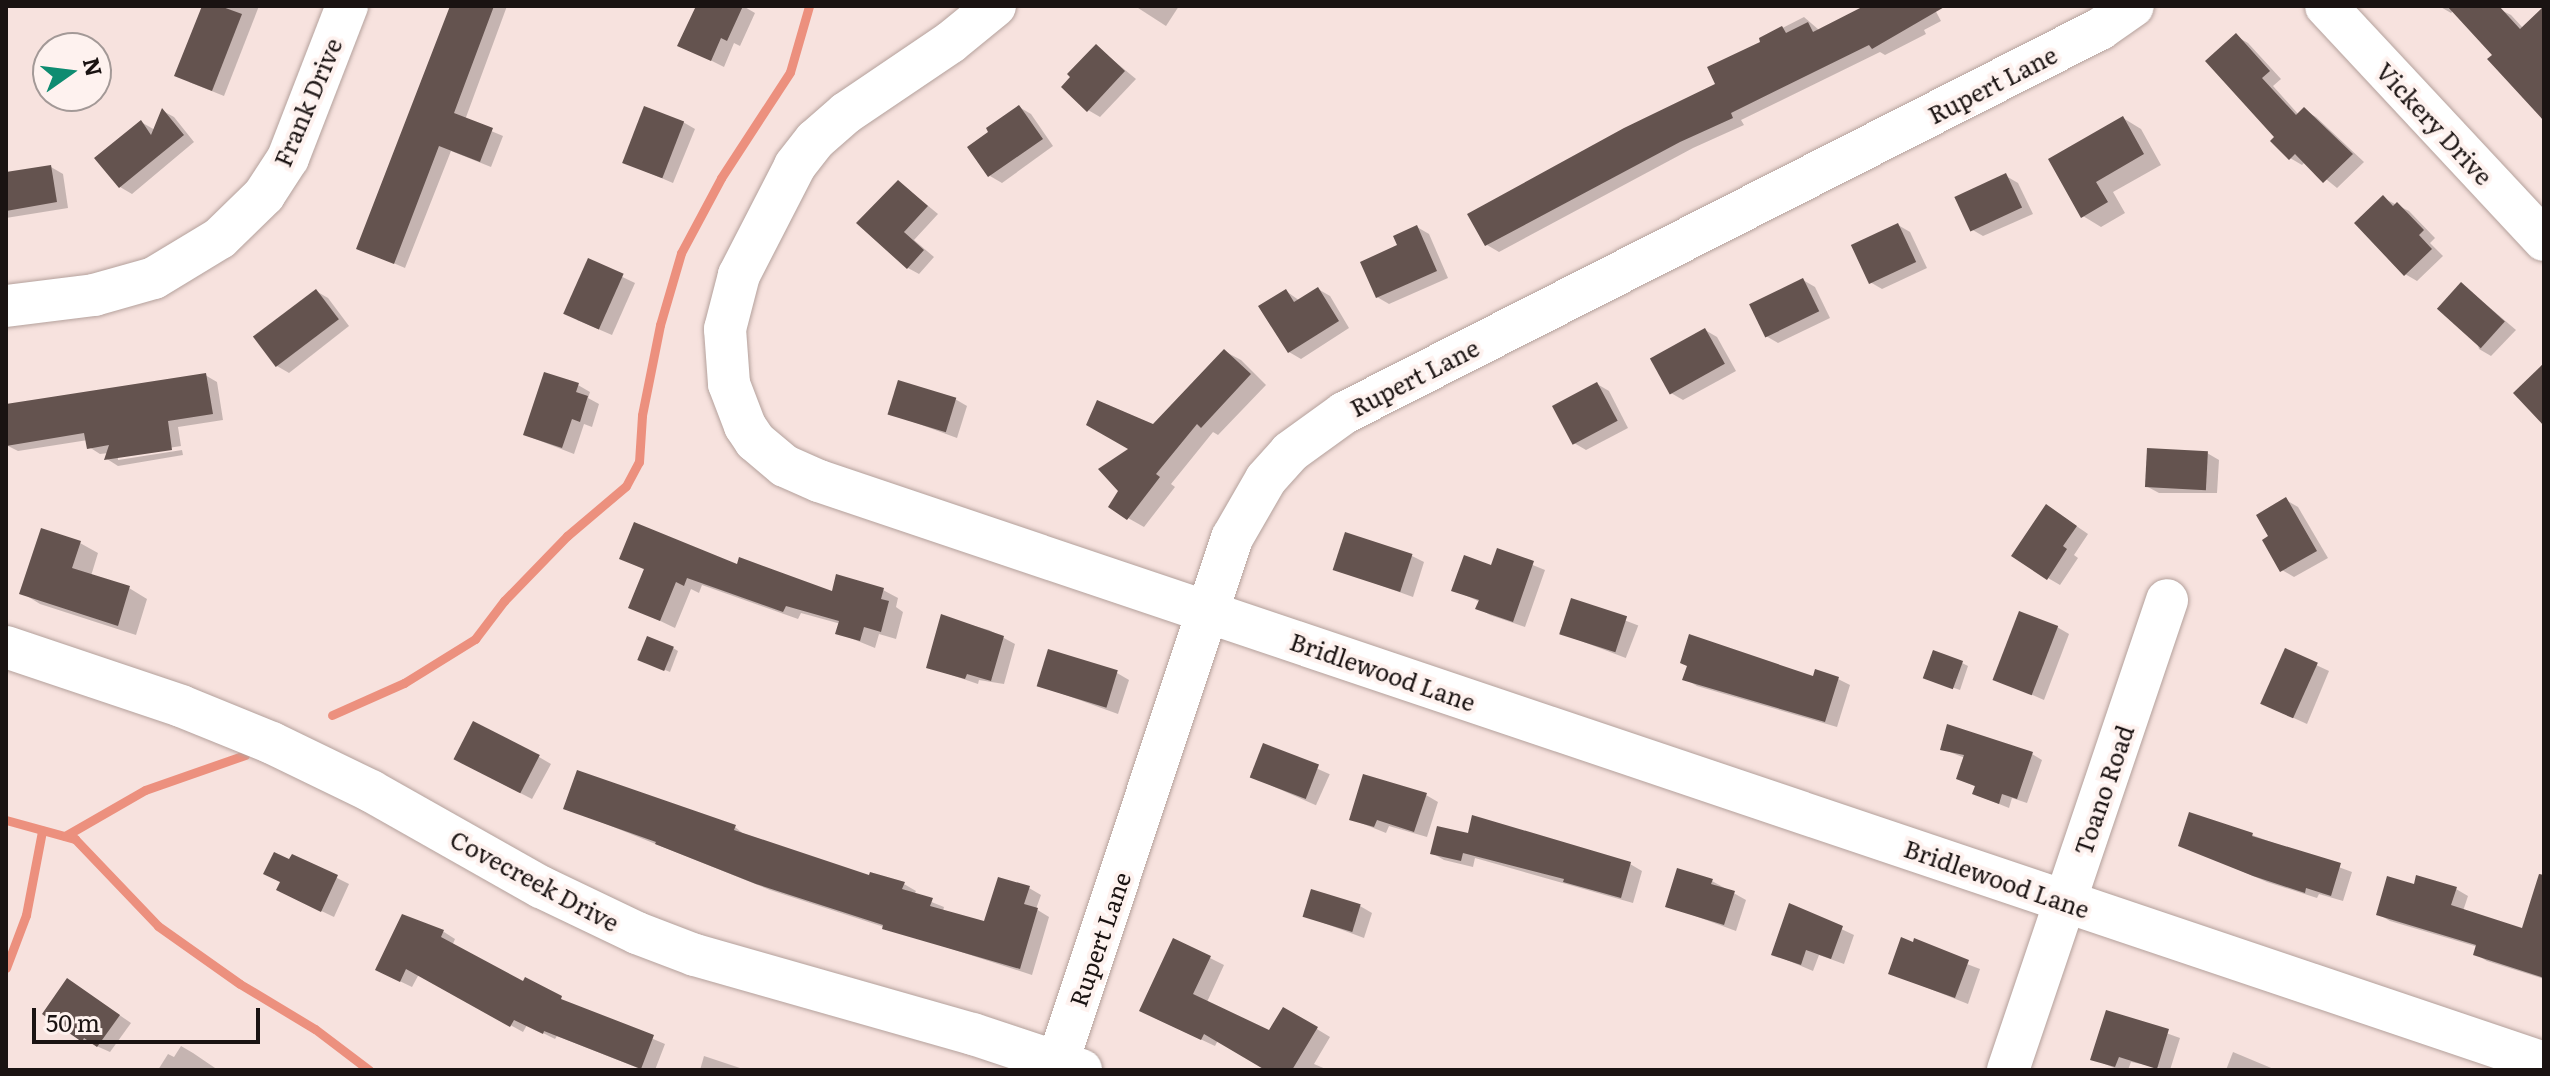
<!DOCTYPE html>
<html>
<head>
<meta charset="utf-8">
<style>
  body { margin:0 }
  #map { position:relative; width:2550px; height:1076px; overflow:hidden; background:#f7e2de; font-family:Literata,serif }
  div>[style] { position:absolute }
  .shadow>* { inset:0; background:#0003; transform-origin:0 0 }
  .stream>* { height:9px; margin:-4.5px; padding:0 4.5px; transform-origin:4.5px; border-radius:4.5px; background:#ec907e }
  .building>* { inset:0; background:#64534f; transform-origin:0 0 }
  .roads { filter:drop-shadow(0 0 2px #b4a19c) drop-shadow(0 0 2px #b4a19c) }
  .minor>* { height:42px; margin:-21px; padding:0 21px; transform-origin:21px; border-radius:21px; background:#fff }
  span { translate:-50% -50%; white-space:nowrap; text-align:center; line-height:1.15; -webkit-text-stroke:8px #fef2ef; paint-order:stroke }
  .street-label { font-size:24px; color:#1a1312 }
  .frame { position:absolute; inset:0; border:8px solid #1a1312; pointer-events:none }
  .north { position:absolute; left:32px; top:32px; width:80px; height:80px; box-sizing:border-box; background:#fef2ef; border:2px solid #a39997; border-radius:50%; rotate:76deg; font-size:22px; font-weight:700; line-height:32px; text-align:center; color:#1a1312 }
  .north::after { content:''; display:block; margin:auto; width:28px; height:36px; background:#0e8c71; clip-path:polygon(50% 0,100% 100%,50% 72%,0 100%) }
  .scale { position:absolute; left:32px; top:1008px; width:228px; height:36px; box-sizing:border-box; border:4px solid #1a1312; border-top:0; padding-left:10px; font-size:24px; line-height:28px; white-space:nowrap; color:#1a1312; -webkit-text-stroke:6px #fef2ef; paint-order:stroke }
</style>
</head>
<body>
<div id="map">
  <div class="shadow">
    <i style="clip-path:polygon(204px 6px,259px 6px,224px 96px,189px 82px)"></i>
    <i style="clip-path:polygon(453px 6px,507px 6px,465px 120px,503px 136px,491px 167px,451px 151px,405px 268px,358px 248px)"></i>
    <i style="clip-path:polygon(698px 6px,743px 6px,755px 13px,740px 46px,734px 43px,724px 67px,690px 50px)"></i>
    <i style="clip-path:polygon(1135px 6px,1179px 6px,1166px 26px)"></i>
    <i style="clip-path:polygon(1868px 6px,1933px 6px,1941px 21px,1924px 30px,1926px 34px,1885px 55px,1880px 52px,1741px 120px,1744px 125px,1693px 148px,1499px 252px,1487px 245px,1718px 85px,1763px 43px,1761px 39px,1804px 17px,1819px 30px)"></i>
    <i style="clip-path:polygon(2439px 6px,2493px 6px,2511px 15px,2523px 28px,2544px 20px,2544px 118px,2495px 55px,2454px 10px,2451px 13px)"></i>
    <i style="clip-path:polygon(2236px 36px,2248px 43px,2281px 79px,2273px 86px,2299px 115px,2304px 110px,2316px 117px,2364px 162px,2337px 188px,2305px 162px,2302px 165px,2290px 158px,2276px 137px)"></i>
    <i style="clip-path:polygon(1096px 46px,1136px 79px,1100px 117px,1088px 110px)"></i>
    <i style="clip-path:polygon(1019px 107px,1031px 114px,1053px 146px,1002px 183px,990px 176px)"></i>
    <i style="clip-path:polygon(163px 111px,174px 117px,194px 142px,132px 194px,120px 187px,141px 122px,155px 130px)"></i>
    <i style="clip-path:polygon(2123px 118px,2141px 129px,2161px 165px,2113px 192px,2125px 213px,2101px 227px,2083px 216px,2051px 160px)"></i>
    <i style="clip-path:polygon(683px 122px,695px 129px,673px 183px,626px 163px)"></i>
    <i style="clip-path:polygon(51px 167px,63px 174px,68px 208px,6px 218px,6px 174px)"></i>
    <i style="clip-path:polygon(2006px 176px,2018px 183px,2033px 214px,1983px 236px,1971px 229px)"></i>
    <i style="clip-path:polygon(899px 182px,938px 214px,914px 240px,934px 257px,919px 274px,908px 268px)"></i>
    <i style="clip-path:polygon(2383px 198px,2409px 211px,2435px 238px,2430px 243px,2443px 256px,2417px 281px,2405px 274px)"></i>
    <i style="clip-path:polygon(1898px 225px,1910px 232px,1927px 268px,1882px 289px,1870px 282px)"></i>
    <i style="clip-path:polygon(1417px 227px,1429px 234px,1448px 278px,1389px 304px,1377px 297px,1399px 246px)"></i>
    <i style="clip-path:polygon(589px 261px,635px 283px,612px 335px,577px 320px)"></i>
    <i style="clip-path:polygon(1803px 280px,1815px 287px,1830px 318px,1778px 343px,1766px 336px)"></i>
    <i style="clip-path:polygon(2462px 284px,2516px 330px,2491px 356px,2479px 349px)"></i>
    <i style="clip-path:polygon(1318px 289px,1330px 296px,1349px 328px,1301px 359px,1289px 352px,1286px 291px,1300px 301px)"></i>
    <i style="clip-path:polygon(316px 291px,328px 298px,349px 326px,289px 373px,277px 366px)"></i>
    <i style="clip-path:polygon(1705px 330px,1717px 337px,1736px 371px,1683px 400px,1671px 393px)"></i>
    <i style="clip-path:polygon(1224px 351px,1241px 360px,1266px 385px,1218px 435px,1213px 432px,1171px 484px,1175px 487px,1144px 527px,1128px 518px,1121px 491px,1132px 449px)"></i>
    <i style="clip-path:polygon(205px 375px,217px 382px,223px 420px,178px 427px,181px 446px,118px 456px,118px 460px,182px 450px,183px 455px,118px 466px,107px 459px,109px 453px,100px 454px,89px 447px,88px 440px,18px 451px,6px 445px,6px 406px)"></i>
    <i style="clip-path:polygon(1597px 384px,1609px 391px,1628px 428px,1586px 450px,1574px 443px)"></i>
    <i style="clip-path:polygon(578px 385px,590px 392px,588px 398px,599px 404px,592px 427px,584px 424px,574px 454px,525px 435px)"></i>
    <i style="clip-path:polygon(955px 399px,967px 406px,957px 438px,889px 413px)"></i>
    <i style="clip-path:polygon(2207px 453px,2219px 460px,2217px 493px,2159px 493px,2146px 486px)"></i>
    <i style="clip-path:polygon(2286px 500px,2298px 507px,2328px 558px,2294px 577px,2282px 570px,2271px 537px)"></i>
    <i style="clip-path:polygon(2059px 514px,2088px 534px,2074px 555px,2078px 558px,2060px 585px,2048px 578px)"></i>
    <i style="clip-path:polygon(80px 543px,98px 553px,91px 576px,129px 588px,147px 599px,136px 635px,40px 604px,22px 593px)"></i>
    <i style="clip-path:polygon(1498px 551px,1545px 570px,1525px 627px,1490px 615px,1478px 608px,1480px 602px,1454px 590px,1492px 567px)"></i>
    <i style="clip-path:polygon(1412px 556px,1424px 562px,1413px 597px,1335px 569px)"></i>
    <i style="clip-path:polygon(621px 558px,738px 566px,833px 593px,883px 590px,898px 598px,896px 607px,903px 612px,896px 639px,879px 634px,875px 648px,838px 633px,841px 624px,801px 613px,798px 619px,702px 585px,699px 593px,691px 589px,675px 628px,631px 607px,645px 570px)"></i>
    <i style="left:1572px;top:600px;width:71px;height:35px;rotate:21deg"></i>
    <i style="clip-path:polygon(942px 617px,989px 630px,1015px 644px,1004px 684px,979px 680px,978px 684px,928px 667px)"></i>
    <i style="clip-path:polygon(2057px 627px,2069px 634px,2044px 700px,1996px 679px)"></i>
    <i style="clip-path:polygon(673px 648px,678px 651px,670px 672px,646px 662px)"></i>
    <i style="clip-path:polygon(2286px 651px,2329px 671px,2307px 724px,2276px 710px)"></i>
    <i style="clip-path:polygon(1962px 663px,1968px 666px,1960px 690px,1931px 680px)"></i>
    <i style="clip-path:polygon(1117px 673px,1129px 680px,1118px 714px,1038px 685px)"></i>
    <i style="clip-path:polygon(1685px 679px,1838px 679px,1850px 685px,1837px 727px,1697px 686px)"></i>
    <i style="left:1264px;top:745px;width:72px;height:34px;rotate:24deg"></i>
    <i style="clip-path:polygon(1942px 749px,2032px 754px,2042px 760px,2027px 803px,2012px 798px,2009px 808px,1974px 794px,1976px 787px,1958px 778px,1965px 758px)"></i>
    <i style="clip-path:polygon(539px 757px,551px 764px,532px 799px,468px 766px)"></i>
    <i style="clip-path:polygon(1426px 795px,1438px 802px,1427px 837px,1389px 826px,1386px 833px,1351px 819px)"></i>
    <i style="clip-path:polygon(566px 808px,735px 827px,746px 836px,870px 877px,904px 884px,916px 891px,914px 895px,944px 907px,943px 911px,985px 924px,1029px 888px,1041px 895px,1036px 909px,1049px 917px,1032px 975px,770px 890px)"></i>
    <i style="clip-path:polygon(1438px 828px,1630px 864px,1642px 871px,1633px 903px,1475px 858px,1473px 867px,1444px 860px,1432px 853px)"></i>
    <i style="clip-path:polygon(2252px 835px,2352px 872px,2343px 901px,2319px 894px,2317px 898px,2267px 882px,2181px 845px)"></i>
    <i style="clip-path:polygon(293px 856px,349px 884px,334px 917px,290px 896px)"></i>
    <i style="clip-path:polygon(1712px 881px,1746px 900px,1736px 931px,1668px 906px)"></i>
    <i style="clip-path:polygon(2415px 886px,2456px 889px,2468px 896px,2463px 911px,2523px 931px,2544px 924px,2544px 979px,2487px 961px,2475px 954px,2478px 947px,2390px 921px,2378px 914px)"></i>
    <i style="clip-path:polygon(1790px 905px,1854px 935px,1844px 964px,1819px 955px,1813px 971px,1773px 954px)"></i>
    <i style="clip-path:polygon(1360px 906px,1372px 913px,1364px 938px,1305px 916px)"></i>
    <i style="clip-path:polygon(403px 916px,444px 932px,455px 939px,452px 946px,523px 984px,665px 1044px,655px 1070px,643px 1070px,557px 1036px,555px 1039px,527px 1025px,523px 1032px,419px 974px,412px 987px,389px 976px)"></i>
    <i style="clip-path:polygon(1914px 944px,1980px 969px,1968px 1004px,1890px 973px)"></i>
    <i style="clip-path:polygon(1210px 958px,1224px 965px,1207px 1002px,1270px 1032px,1284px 1009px,1330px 1037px,1314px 1064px,1328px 1070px,1269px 1070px,1218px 1040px,1215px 1046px,1155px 1018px)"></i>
    <i style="clip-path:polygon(80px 988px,131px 1023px,110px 1052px,83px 1040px)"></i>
    <i style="clip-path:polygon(2107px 1012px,2180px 1038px,2170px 1070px,2131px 1062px,2128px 1070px,2119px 1070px,2093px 1059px)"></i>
    <i style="clip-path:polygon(181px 1046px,193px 1053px,218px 1070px,158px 1070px,168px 1054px,174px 1057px)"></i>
    <i style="clip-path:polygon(2233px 1052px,2276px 1070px,2226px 1070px)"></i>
    <i style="clip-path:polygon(704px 1056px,746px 1070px,700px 1070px)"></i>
  </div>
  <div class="stream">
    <i style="left:332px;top:715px;width:79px;rotate:-24deg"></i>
    <i style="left:404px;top:683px;width:84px;rotate:-31.8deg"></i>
    <i style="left:475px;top:639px;width:48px;rotate:-52.7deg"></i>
    <i style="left:504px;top:601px;width:91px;rotate:-45.9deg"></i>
    <i style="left:567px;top:536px;width:77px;rotate:-40.3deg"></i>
    <i style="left:626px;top:486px;width:27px;rotate:-62deg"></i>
    <i style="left:639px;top:462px;width:47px;rotate:-86.3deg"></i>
    <i style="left:642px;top:415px;width:92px;rotate:-78.7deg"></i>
    <i style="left:660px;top:325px;width:75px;rotate:-73.7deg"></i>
    <i style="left:681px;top:253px;width:85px;rotate:-61.9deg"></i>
    <i style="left:721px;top:178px;width:126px;rotate:-56.9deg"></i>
    <i style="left:790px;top:72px;width:69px;rotate:-73.9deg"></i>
    <i style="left:6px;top:820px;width:72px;rotate:15.4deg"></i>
    <i style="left:75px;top:839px;width:120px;rotate:46.3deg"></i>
    <i style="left:158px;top:926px;width:100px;rotate:35.3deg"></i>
    <i style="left:240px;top:984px;width:87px;rotate:31deg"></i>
    <i style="left:315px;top:1029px;width:68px;rotate:37.2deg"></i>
    <i style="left:65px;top:836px;width:92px;rotate:-29.9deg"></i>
    <i style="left:145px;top:790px;width:106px;rotate:-19.3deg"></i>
    <i style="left:6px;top:968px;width:57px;rotate:-69.3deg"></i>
    <i style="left:26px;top:915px;width:86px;rotate:-79.2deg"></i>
  </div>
  <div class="building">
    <i style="clip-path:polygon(202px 6px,220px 6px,242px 14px,212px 91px,174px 76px)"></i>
    <i style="clip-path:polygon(450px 6px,494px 6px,454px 113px,493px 128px,480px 162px,439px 146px,394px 264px,356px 249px)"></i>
    <i style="clip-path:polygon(696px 6px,743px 6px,727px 41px,721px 38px,711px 61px,677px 46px)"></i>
    <i style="clip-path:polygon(1864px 6px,1946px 6px,1872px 49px,1869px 45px,1731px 113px,1733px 118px,1680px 142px,1485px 246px,1467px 214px,1624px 128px,1715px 84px,1707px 67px,1760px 42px,1759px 38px,1782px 26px,1786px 33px,1808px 22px,1813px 32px)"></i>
    <i style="clip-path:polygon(2447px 6px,2499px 6px,2520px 29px,2544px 6px,2544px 121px,2487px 59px,2492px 55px)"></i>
    <i style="clip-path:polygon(2236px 33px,2270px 71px,2262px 78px,2296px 115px,2304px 107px,2353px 154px,2323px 183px,2295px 154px,2289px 160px,2270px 141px,2274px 137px,2205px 61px)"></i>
    <i style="clip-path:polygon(1096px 44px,1125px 71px,1087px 112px,1061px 87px,1070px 77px,1067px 74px)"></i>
    <i style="clip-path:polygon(1019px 105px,1043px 139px,988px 177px,967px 147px,988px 132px,986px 128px)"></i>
    <i style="left:644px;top:106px;width:43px;height:61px;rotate:21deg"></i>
    <i style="clip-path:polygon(162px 108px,184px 135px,119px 188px,94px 158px,141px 120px,151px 135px)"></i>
    <i style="clip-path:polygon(2123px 116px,2144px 154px,2096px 182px,2108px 202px,2081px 218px,2048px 159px)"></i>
    <i style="clip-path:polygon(51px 165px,57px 202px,6px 211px,6px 172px)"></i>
    <i style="left:2006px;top:173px;width:38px;height:57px;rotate:65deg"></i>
    <i style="clip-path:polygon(898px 180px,928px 206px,904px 232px,924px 250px,907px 269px,856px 223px)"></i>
    <i style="clip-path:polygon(2383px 195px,2393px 206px,2397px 202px,2424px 230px,2419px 235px,2432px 249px,2404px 276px,2354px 223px)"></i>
    <i style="left:1898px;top:223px;width:43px;height:52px;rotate:65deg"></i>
    <i style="clip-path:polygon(1417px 225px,1437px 271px,1376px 298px,1360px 262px,1397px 245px,1393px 236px)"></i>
    <i style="left:588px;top:258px;width:39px;height:61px;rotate:24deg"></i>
    <i style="left:1803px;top:278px;width:37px;height:60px;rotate:64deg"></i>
    <i style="left:2461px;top:282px;width:59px;height:36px;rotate:42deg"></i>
    <i style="clip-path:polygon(1318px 287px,1339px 321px,1288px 353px,1258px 306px,1286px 289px,1294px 302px)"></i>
    <i style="left:316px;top:289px;width:38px;height:79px;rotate:53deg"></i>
    <i style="left:1705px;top:328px;width:41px;height:63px;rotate:61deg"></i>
    <i style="clip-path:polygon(1224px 349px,1251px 374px,1201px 428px,1197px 424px,1156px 474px,1160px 477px,1127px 520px,1108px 507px,1118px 491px,1098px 469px,1128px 449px,1086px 425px,1097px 400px,1153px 424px)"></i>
    <i style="clip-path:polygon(2544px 363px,2544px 426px,2513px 393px)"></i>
    <i style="clip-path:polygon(544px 372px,579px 383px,576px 392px,588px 396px,580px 422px,572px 419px,562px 448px,523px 435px)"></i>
    <i style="clip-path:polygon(206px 373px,213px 414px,168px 421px,172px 450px,104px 460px,109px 445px,87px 449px,84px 433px,6px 446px,6px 404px)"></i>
    <i style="left:898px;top:380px;width:61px;height:36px;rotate:17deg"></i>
    <i style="left:1597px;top:382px;width:44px;height:51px;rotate:62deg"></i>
    <i style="left:2147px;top:448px;width:61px;height:39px;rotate:3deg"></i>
    <i style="clip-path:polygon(2286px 497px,2317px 551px,2280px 572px,2262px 540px,2268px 536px,2256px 515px)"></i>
    <i style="clip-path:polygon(2046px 504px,2077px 526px,2063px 546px,2067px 549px,2047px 580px,2011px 556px)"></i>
    <i style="clip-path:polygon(634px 522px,737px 564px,739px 557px,832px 591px,836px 574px,884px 588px,881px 599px,889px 601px,881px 632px,864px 627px,860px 641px,835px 634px,839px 621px,786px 606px,783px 612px,687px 578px,684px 586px,676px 582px,660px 621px,628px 608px,644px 569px,619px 559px)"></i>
    <i style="clip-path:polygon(41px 528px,81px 541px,72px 568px,130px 586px,118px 626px,19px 594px)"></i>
    <i style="left:1345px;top:532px;width:71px;height:40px;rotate:18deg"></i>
    <i style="clip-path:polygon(1497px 548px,1534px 561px,1513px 622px,1475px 609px,1479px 600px,1451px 591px,1464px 555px,1491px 565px)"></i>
    <i style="left:1571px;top:598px;width:59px;height:38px;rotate:18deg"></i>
    <i style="left:2019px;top:611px;width:42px;height:74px;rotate:21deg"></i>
    <i style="clip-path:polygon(941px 614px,1004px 636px,991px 681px,967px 674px,965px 679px,926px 668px)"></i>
    <i style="clip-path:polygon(1689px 634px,1813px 676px,1815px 669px,1839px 677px,1825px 722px,1682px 680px,1687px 666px,1680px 663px)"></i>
    <i style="left:647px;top:636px;width:29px;height:26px;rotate:22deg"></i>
    <i style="left:2285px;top:648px;width:36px;height:61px;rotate:24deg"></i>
    <i style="left:1048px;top:649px;width:73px;height:39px;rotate:17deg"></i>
    <i style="left:1933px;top:650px;width:32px;height:30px;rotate:20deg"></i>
    <i style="left:473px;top:721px;width:75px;height:43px;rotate:27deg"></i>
    <i style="clip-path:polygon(1947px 724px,2033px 752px,2017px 799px,2002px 794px,1999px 804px,1972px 794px,1975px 786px,1956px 779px,1964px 755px,1940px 750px)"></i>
    <i style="left:1263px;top:743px;width:60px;height:37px;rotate:21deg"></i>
    <i style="clip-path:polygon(577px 770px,736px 825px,734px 830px,869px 875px,870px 872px,905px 882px,902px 889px,933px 898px,930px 906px,984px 921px,998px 877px,1030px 886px,1024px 904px,1038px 908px,1020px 969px,882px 929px,883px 925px,756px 884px,655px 844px,656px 842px,563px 809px)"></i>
    <i style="clip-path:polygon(1363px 774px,1427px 793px,1414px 832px,1377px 820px,1374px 827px,1349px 820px)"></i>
    <i style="clip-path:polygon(2189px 812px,2253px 833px,2252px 836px,2341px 863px,2331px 896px,2306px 888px,2305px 893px,2253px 876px,2178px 846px)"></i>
    <i style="clip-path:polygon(1472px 815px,1631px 862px,1621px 898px,1563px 882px,1564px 879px,1463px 853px,1461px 861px,1430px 854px,1437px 826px,1468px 833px)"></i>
    <i style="clip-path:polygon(274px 852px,289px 859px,292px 854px,338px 875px,321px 912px,276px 890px,280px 882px,263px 874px)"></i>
    <i style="clip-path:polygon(1677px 868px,1713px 879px,1711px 884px,1735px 891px,1724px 925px,1665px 907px)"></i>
    <i style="clip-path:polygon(2539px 874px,2544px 875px,2544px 978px,2473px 955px,2476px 945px,2376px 915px,2387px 876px,2414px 884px,2416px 875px,2457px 887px,2451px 905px,2522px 928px)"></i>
    <i style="left:1311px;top:889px;width:52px;height:29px;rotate:17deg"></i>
    <i style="clip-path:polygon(1789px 903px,1843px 926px,1831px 959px,1806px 950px,1801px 965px,1771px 955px)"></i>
    <i style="clip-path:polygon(402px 914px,444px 930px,441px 937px,523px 981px,525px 977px,562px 996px,561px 999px,654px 1035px,641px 1069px,544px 1031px,543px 1034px,514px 1020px,510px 1027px,406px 969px,400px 982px,375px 970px)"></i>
    <i style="clip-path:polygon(1901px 937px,1913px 942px,1914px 938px,1969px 960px,1955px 998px,1888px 974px)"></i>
    <i style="clip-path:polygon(1173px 938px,1211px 956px,1193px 994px,1269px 1030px,1283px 1007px,1318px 1027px,1292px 1070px,1265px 1070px,1204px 1034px,1201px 1040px,1139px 1011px)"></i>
    <i style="clip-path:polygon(67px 978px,120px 1015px,97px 1047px,84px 1038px,82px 1042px,42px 1014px)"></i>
    <i style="clip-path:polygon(2106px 1010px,2169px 1029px,2157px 1069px,2119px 1057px,2115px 1067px,2090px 1060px)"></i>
  </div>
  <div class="roads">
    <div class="minor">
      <i style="left:995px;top:6px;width:57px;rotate:140.7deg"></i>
      <i style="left:951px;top:42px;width:127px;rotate:145.9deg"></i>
      <i style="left:846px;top:113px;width:41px;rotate:138.9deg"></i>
      <i style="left:815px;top:140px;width:33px;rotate:128deg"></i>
      <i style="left:795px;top:166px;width:123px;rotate:117.2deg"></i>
      <i style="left:739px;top:275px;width:56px;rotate:104.5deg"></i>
      <i style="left:725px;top:329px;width:55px;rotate:85.8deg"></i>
      <i style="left:729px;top:384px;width:45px;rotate:69.1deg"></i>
      <i style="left:745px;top:426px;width:18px;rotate:56deg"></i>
      <i style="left:755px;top:441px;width:39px;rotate:40deg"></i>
      <i style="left:785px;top:466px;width:37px;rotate:24deg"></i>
      <i style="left:819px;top:481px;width:1821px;rotate:18.64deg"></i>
      <i style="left:2326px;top:6px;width:320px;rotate:47deg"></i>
      <i style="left:6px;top:306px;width:89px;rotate:-7.1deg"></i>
      <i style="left:94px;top:295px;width:62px;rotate:-15.8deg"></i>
      <i style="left:154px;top:278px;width:77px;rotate:-31.2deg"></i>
      <i style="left:220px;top:238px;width:62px;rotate:-44.3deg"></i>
      <i style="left:264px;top:195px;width:44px;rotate:-57deg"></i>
      <i style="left:288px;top:158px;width:163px;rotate:-68.8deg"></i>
      <i style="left:6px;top:647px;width:185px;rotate:18.6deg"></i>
      <i style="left:181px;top:706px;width:98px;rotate:22.1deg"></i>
      <i style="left:272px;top:743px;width:110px;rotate:25.9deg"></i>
      <i style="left:371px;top:791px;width:195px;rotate:29.5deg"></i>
      <i style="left:541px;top:887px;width:106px;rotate:25.6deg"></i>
      <i style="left:637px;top:933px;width:62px;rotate:20.8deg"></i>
      <i style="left:695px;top:955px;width:289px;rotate:15.9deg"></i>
      <i style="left:973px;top:1034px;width:114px;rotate:18.4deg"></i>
      <i style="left:1055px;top:1070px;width:561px;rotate:-71.6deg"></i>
      <i style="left:1232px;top:538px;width:68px;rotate:-60deg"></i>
      <i style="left:1266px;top:479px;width:36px;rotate:-48deg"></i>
      <i style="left:1290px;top:452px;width:67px;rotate:-35.8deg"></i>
      <i style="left:1344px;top:413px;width:848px;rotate:-26.93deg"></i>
      <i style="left:2100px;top:29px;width:40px;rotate:-34.9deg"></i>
      <i style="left:2008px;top:1070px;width:496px;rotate:-71.3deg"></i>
    </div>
  </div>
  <div class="street-label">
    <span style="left:1992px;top:84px;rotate:-27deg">Rupert Lane</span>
    <span style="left:307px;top:102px;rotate:-67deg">Frank Drive</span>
    <span style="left:2435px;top:123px;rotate:47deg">Vickery Drive</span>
    <span style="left:1414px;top:377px;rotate:-27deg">Rupert Lane</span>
    <span style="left:1383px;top:671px;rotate:19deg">Bridlewood Lane</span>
    <span style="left:2103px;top:790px;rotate:-71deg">Toano Road</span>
    <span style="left:1997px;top:878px;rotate:19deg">Bridlewood Lane</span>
    <span style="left:535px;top:880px;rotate:28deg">Covecreek Drive</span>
    <span style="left:1099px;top:939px;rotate:-71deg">Rupert Lane</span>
  </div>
  <div class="frame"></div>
  <div class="north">N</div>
  <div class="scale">50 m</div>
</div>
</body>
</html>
